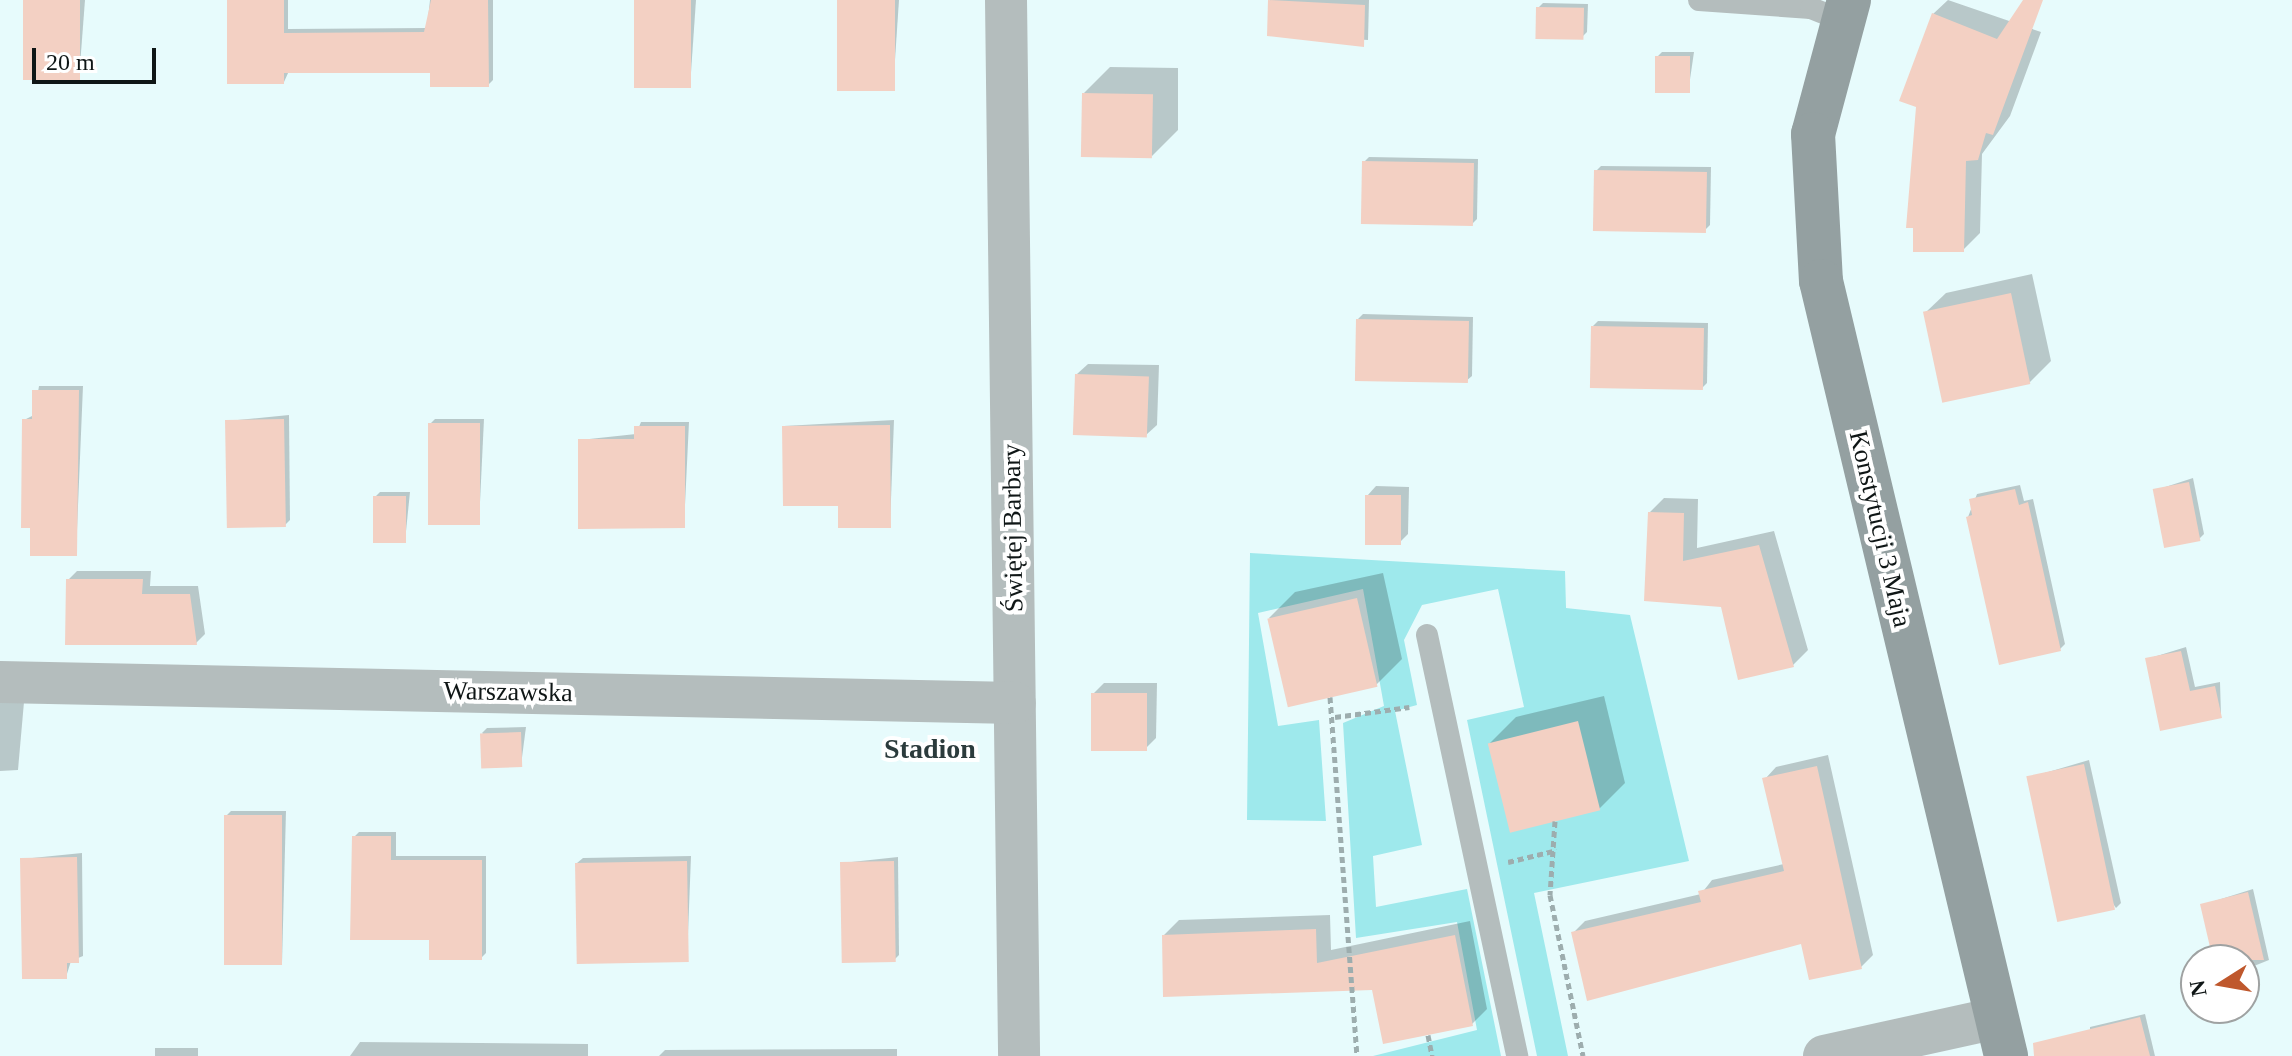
<!DOCTYPE html>
<html>
<head>
<meta charset="utf-8">
<style>
  body { margin:0 }
  #map { position:relative; width:2292px; height:1056px; overflow:hidden; background:#e7fbfc; font-family:"Times New Roman",serif }
  div>[style] { position:absolute }
  .green>* { inset:0; background:#9ee9ec }
  .shadow>* { inset:0; background:#0003; transform-origin:0 0 }
  .building>* { inset:0; background:#f3d0c3; transform-origin:0 0 }
  .path>* { height:5px; margin-top:-2.5px; transform-origin:0; background:repeating-linear-gradient(90deg,#9dadae 0 6px,transparent 0 10px) }
  .lane>* { height:22px; margin:-11px; padding:0 11px; transform-origin:11px; border-radius:11px; background:#b4bdbd }
  .street>* { height:42px; margin:-21px; padding:0 21px; transform-origin:21px; border-radius:21px; background:#b4bdbd }
  .secondary>* { height:44px; margin:-22px; padding:0 22px; transform-origin:22px; border-radius:22px; background:#94a0a1 }
  span { translate:-50% -50%; white-space:nowrap; text-align:center; line-height:1.15; -webkit-text-stroke:8px #fff; paint-order:stroke }
  .street-label { font-size:26px; color:#0f1616 }
  .neighbourhood-label { font-size:28px; color:#2b3b3c; font-weight:700 }
  .north { position:absolute; left:2180px; top:944px; width:80px; height:80px; box-sizing:border-box; background:#fff; border:2px solid #9fa2a2; border-radius:50%; rotate:259deg; font-size:22px; font-weight:700; line-height:32px; text-align:center; color:#0f1616 }
  .north::after { content:''; display:block; margin:auto; width:28px; height:36px; background:#bf582d; clip-path:polygon(50% 0,100% 100%,50% 72%,0 100%) }
  .scale { position:absolute; left:32px; top:48px; width:124px; height:36px; box-sizing:border-box; border:4px solid #0f1616; border-top:0; padding-left:10px; font-size:24px; line-height:28px; white-space:nowrap; color:#0f1616; -webkit-text-stroke:6px #fff; paint-order:stroke }
</style>
</head>
<body>
<div id="map">
  <div class="green">
    <i style="clip-path:polygon(1250px 553px,1565px 571px,1566px 608px,1630px 615px,1689px 861px,1534px 893px,1568px 1056px,1537px 1056px,1467px 720px,1524px 707px,1498px 589px,1422px 605px,1404px 640px,1417px 705px,1395px 711px,1422px 845px,1373px 856px,1376px 907px,1467px 889px,1501px 1056px,1373px 1056px,1477px 1030px,1457px 922px,1356px 938px,1343px 723px,1384px 706px,1363px 589px,1258px 613px,1278px 726px,1319px 720px,1326px 821px,1247px 820px)"></i>
  </div>
  <div class="shadow">
    <i style="clip-path:polygon(25px 0,85px 0,79px 79px)"></i>
    <i style="clip-path:polygon(229px 0,288px 0,288px 29px,427px 28px,430px 0,493px 0,493px 80px,488px 85px,433px 71px,289px 71px,284px 82px)"></i>
    <i style="clip-path:polygon(636px 0,696px 0,690px 87px)"></i>
    <i style="clip-path:polygon(839px 0,899px 0,893px 90px)"></i>
    <i style="clip-path:polygon(1270px 0,1369px 0,1368px 40px,1269px 34px)"></i>
    <i style="clip-path:polygon(1948px 0,2041px 32px,2010px 116px,1982px 154px,1980px 233px,1963px 250px,1933px 14px)"></i>
    <i style="clip-path:polygon(1543px 3px,1588px 4px,1587px 32px,1582px 37px,1538px 8px)"></i>
    <i style="clip-path:polygon(1662px 52px,1694px 52px,1688px 93px,1657px 57px)"></i>
    <i style="clip-path:polygon(1110px 67px,1178px 68px,1178px 130px,1152px 156px,1084px 93px)"></i>
    <i style="clip-path:polygon(1369px 157px,1478px 159px,1477px 219px,1472px 224px,1364px 162px)"></i>
    <i style="clip-path:polygon(1601px 166px,1711px 167px,1710px 225px,1705px 230px,1596px 171px)"></i>
    <i style="clip-path:polygon(2032px 274px,2051px 361px,2030px 382px,1939px 376px,1925px 313px,1946px 293px)"></i>
    <i style="clip-path:polygon(1363px 314px,1473px 317px,1472px 376px,1466px 381px,1358px 319px)"></i>
    <i style="clip-path:polygon(1598px 321px,1708px 323px,1707px 383px,1702px 388px,1593px 326px)"></i>
    <i style="clip-path:polygon(1088px 364px,1159px 365px,1157px 425px,1146px 435px,1077px 374px)"></i>
    <i style="clip-path:polygon(39px 386px,83px 386px,76px 554px,32px 526px,24px 420px,34px 415px)"></i>
    <i style="clip-path:polygon(289px 415px,290px 520px,285px 525px,227px 421px)"></i>
    <i style="clip-path:polygon(435px 419px,484px 419px,479px 523px,430px 424px)"></i>
    <i style="clip-path:polygon(894px 420px,890px 526px,840px 504px,784px 426px)"></i>
    <i style="clip-path:polygon(641px 422px,689px 422px,684px 526px,580px 440px,636px 434px)"></i>
    <i style="clip-path:polygon(2193px 478px,2204px 534px,2199px 539px,2156px 490px)"></i>
    <i style="clip-path:polygon(2020px 485px,2024px 501px,2033px 499px,2065px 644px,2060px 649px,1968px 517px,1977px 494px)"></i>
    <i style="clip-path:polygon(1376px 486px,1409px 487px,1408px 534px,1399px 543px,1367px 496px)"></i>
    <i style="clip-path:polygon(380px 492px,410px 492px,405px 541px,375px 497px)"></i>
    <i style="clip-path:polygon(1664px 498px,1698px 499px,1697px 548px,1774px 531px,1808px 650px,1793px 665px,1723px 605px,1646px 599px,1649px 513px)"></i>
    <i style="clip-path:polygon(77px 571px,151px 571px,150px 586px,198px 586px,205px 634px,196px 643px,68px 580px)"></i>
    <i style="clip-path:polygon(1383px 573px,1402px 659px,1376px 685px,1269px 618px,1295px 592px)"></i>
    <i style="clip-path:polygon(2186px 647px,2195px 687px,2220px 682px,2221px 716px,2147px 659px)"></i>
    <i style="clip-path:polygon(1104px 683px,1157px 683px,1156px 738px,1145px 749px,1093px 694px)"></i>
    <i style="clip-path:polygon(1604px 696px,1625px 783px,1599px 809px,1490px 743px,1516px 717px)"></i>
    <i style="clip-path:polygon(0 702px,24px 702px,18px 770px,0 771px)"></i>
    <i style="clip-path:polygon(526px 727px,521px 765px,482px 733px,487px 728px)"></i>
    <i style="clip-path:polygon(1828px 755px,1873px 955px,1861px 967px,1803px 942px,1573px 933px,1585px 921px,1701px 894px,1712px 880px,1784px 864px,1765px 779px,1776px 767px)"></i>
    <i style="clip-path:polygon(2089px 760px,2121px 903px,2116px 908px,2028px 778px)"></i>
    <i style="clip-path:polygon(231px 811px,286px 811px,282px 963px,226px 816px)"></i>
    <i style="clip-path:polygon(359px 832px,396px 832px,396px 856px,486px 856px,486px 953px,481px 958px,431px 938px,354px 837px)"></i>
    <i style="clip-path:polygon(82px 853px,83px 956px,71px 961px,66px 977px,22px 859px)"></i>
    <i style="clip-path:polygon(691px 856px,687px 960px,577px 863px,583px 858px)"></i>
    <i style="clip-path:polygon(898px 857px,899px 955px,894px 960px,842px 863px)"></i>
    <i style="clip-path:polygon(2253px 889px,2269px 960px,2244px 970px,2244px 960px,2215px 960px,2202px 905px)"></i>
    <i style="clip-path:polygon(1330px 915px,1331px 950px,1470px 921px,1487px 1009px,1472px 1024px,1374px 988px,1164px 935px,1179px 920px)"></i>
    <i style="clip-path:polygon(2145px 1014px,2155px 1056px,2090px 1056px,2090px 1027px)"></i>
    <i style="clip-path:polygon(360px 1042px,588px 1044px,588px 1056px,350px 1056px)"></i>
    <i style="left:155px;top:1048px;width:43px;height:9px"></i>
    <i style="clip-path:polygon(897px 1049px,897px 1056px,659px 1056px,665px 1050px)"></i>
  </div>
  <div class="building">
    <i style="left:23px;top:0;width:57px;height:80px"></i>
    <i style="clip-path:polygon(227px 0,284px 0,284px 33px,424px 32px,431px 0,488px 0,489px 87px,430px 87px,430px 73px,284px 73px,284px 84px,227px 84px)"></i>
    <i style="left:634px;top:0;width:57px;height:88px"></i>
    <i style="left:837px;top:0;width:58px;height:91px"></i>
    <i style="clip-path:polygon(1268px 0,1365px 5px,1364px 47px,1267px 36px)"></i>
    <i style="clip-path:polygon(2023px 0,2043px 0,1993px 135px,1986px 133px,1978px 160px,1966px 161px,1964px 252px,1913px 252px,1913px 228px,1906px 228px,1916px 107px,1899px 101px,1932px 13px,1997px 39px)"></i>
    <i style="left:1536px;top:7px;width:48px;height:32px;rotate:1deg"></i>
    <i style="left:1655px;top:56px;width:35px;height:37px"></i>
    <i style="left:1082px;top:93px;width:71px;height:64px;rotate:1deg"></i>
    <i style="left:1362px;top:161px;width:112px;height:63px;rotate:1deg"></i>
    <i style="left:1594px;top:170px;width:113px;height:61px;rotate:1deg"></i>
    <i style="left:2011px;top:293px;width:93px;height:90px;rotate:78deg"></i>
    <i style="left:1356px;top:319px;width:113px;height:62px;rotate:1deg"></i>
    <i style="left:1591px;top:326px;width:113px;height:62px;rotate:1deg"></i>
    <i style="left:1075px;top:374px;width:74px;height:61px;rotate:2deg"></i>
    <i style="clip-path:polygon(32px 390px,79px 390px,77px 556px,30px 556px,30px 528px,21px 528px,22px 419px,32px 419px)"></i>
    <i style="left:284px;top:419px;width:108px;height:59px;rotate:89deg"></i>
    <i style="left:428px;top:423px;width:52px;height:102px"></i>
    <i style="clip-path:polygon(890px 425px,891px 528px,838px 528px,838px 506px,783px 506px,782px 426px)"></i>
    <i style="clip-path:polygon(634px 426px,685px 426px,685px 528px,578px 529px,578px 439px,634px 439px)"></i>
    <i style="left:2189px;top:482px;width:60px;height:37px;rotate:79deg"></i>
    <i style="clip-path:polygon(2015px 489px,2019px 505px,2028px 502px,2061px 651px,1999px 665px,1966px 517px,1972px 515px,1969px 499px)"></i>
    <i style="left:1365px;top:495px;width:36px;height:50px"></i>
    <i style="left:373px;top:496px;width:33px;height:47px"></i>
    <i style="clip-path:polygon(1648px 512px,1684px 513px,1683px 561px,1759px 545px,1794px 667px,1738px 680px,1721px 607px,1644px 601px)"></i>
    <i style="clip-path:polygon(66px 579px,143px 579px,142px 594px,190px 594px,197px 645px,65px 645px)"></i>
    <i style="left:1357px;top:598px;width:91px;height:92px;rotate:77deg"></i>
    <i style="clip-path:polygon(2181px 651px,2190px 691px,2215px 686px,2222px 718px,2160px 731px,2145px 658px)"></i>
    <i style="left:1091px;top:693px;width:56px;height:58px"></i>
    <i style="left:1578px;top:721px;width:92px;height:93px;rotate:76deg"></i>
    <i style="left:521px;top:732px;width:35px;height:41px;rotate:88deg"></i>
    <i style="left:2084px;top:764px;width:149px;height:59px;rotate:78deg"></i>
    <i style="clip-path:polygon(1817px 766px,1862px 969px,1809px 980px,1801px 944px,1587px 1001px,1571px 932px,1701px 902px,1698px 891px,1784px 871px,1762px 778px)"></i>
    <i style="left:224px;top:815px;width:58px;height:150px"></i>
    <i style="clip-path:polygon(352px 836px,391px 836px,391px 860px,482px 860px,482px 960px,429px 960px,429px 940px,350px 940px)"></i>
    <i style="clip-path:polygon(77px 857px,79px 963px,67px 963px,67px 979px,22px 979px,20px 858px)"></i>
    <i style="left:687px;top:861px;width:101px;height:112px;rotate:89deg"></i>
    <i style="left:894px;top:861px;width:101px;height:54px;rotate:89deg"></i>
    <i style="clip-path:polygon(2248px 892px,2264px 960px,2213px 960px,2200px 904px)"></i>
    <i style="clip-path:polygon(1316px 929px,1317px 963px,1455px 935px,1473px 1026px,1383px 1044px,1372px 990px,1163px 997px,1162px 935px)"></i>
    <i style="clip-path:polygon(2140px 1017px,2150px 1056px,2034px 1056px,2033px 1043px)"></i>
  </div>
  <div class="path">
    <i style="left:1330px;top:697px;width:360px;rotate:85.7deg"></i>
    <i style="left:1335px;top:717px;width:75px;rotate:-7.7deg"></i>
    <i style="left:1555px;top:821px;width:74px;rotate:93.9deg"></i>
    <i style="left:1550px;top:895px;width:164px;rotate:78.4deg"></i>
    <i style="left:1508px;top:862px;width:50px;rotate:-13.8deg"></i>
    <i style="left:1428px;top:1035px;width:21px;rotate:79deg"></i>
  </div>
  <div class="lane">
    <i style="left:1699px;top:0;width:112px;rotate:4.1deg"></i>
    <i style="left:1811px;top:8px;width:31px;rotate:22deg"></i>
    <i style="left:1427px;top:635px;width:431px;rotate:77.9deg"></i>
  </div>
  <div class="street">
    <i style="left:1006px;top:0;width:1056px;rotate:89.29deg"></i>
    <i style="left:0;top:682px;width:1015px;rotate:1.19deg"></i>
    <i style="left:1824px;top:1056px;width:177px;rotate:-12.4deg"></i>
  </div>
  <div class="secondary">
    <i style="left:1849px;top:0;width:139px;rotate:105deg"></i>
    <i style="left:1813px;top:134px;width:147px;rotate:86.9deg"></i>
    <i style="left:1821px;top:281px;width:797px;rotate:76.57deg"></i>
  </div>
  <div class="street-label">
    <span style="left:1013px;top:528px;rotate:-91deg">Świętej Barbary</span>
    <span style="left:1880px;top:529px;rotate:77deg">Konstytucji 3 Maja</span>
    <span style="left:508px;top:692px;rotate:1deg">Warszawska</span>
  </div>
  <div class="neighbourhood-label">
    <span style="left:930px;top:749px">Stadion</span>
  </div>
  <div class="north">N</div>
  <div class="scale">20 m</div>
</div>
</body>
</html>
